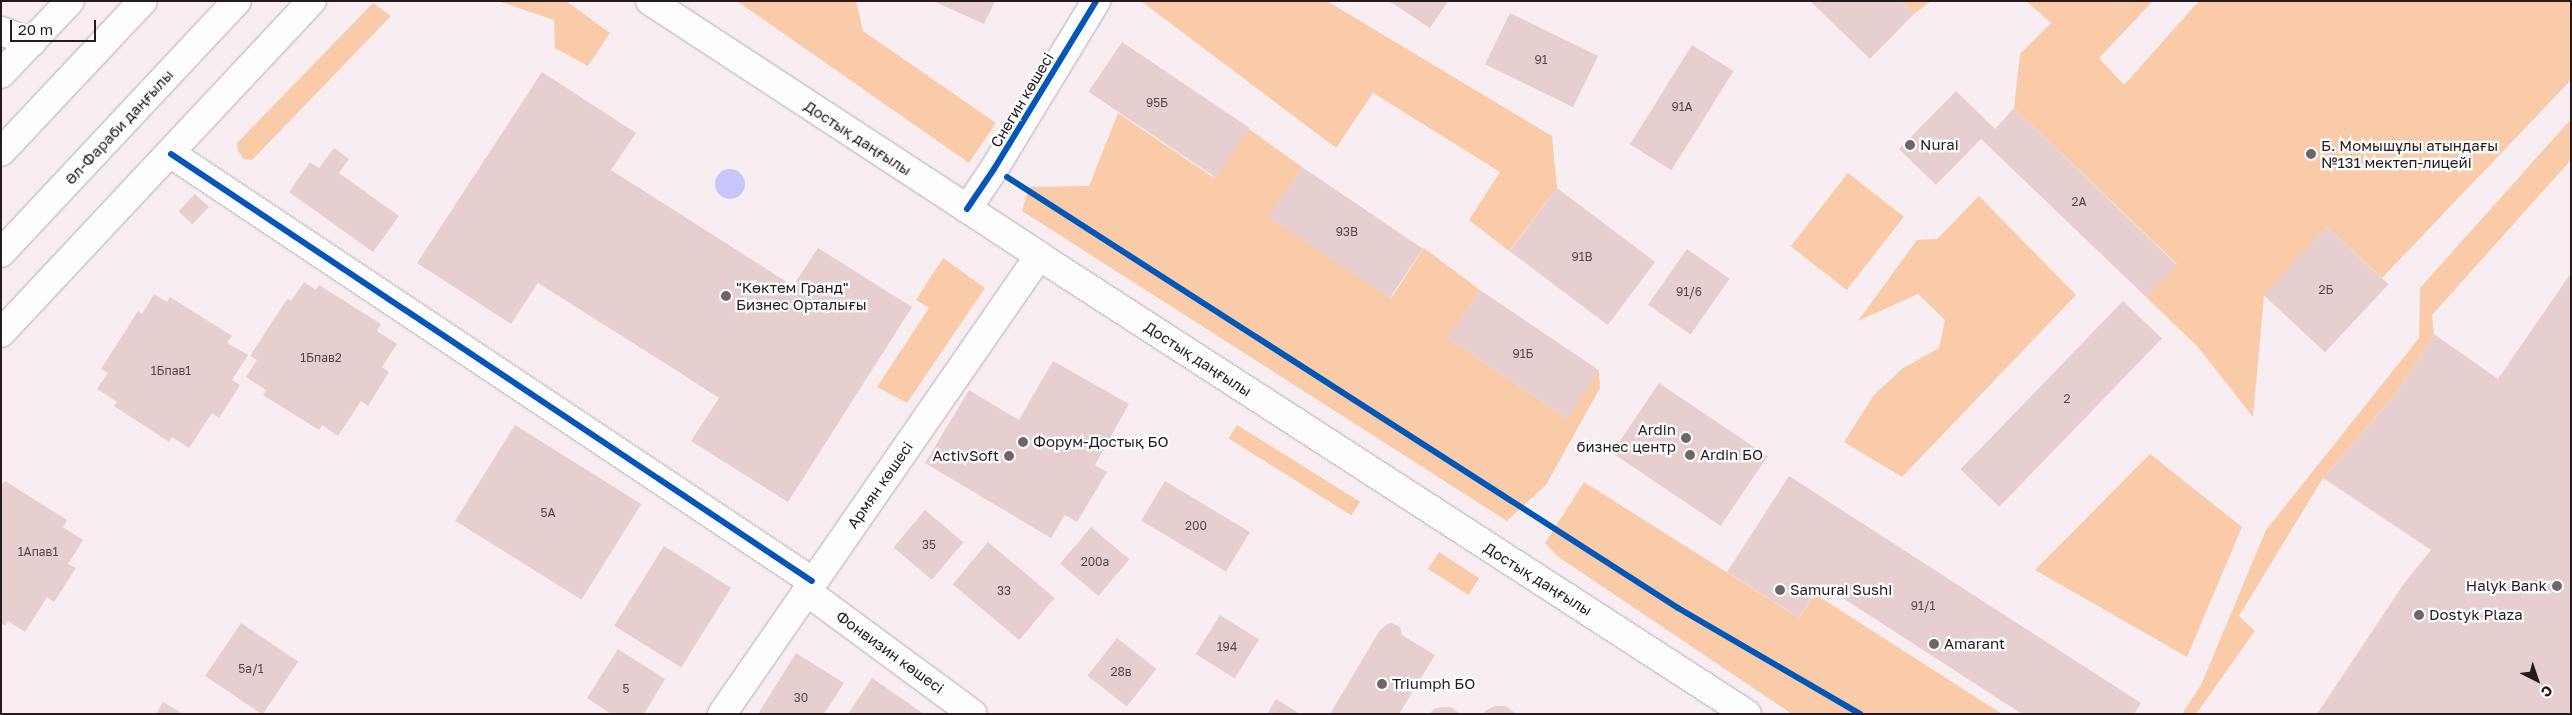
<!DOCTYPE html>
<meta charset="utf-8">
<style>
body{margin:0}
#map{position:relative;width:2572px;height:715px;overflow:hidden;background:#f8eef2;font-family:"Golos Text",sans-serif}
div>[style]{position:absolute}
.green>*{inset:0;background:#facba9;transform-origin:0 0}
.water>*{inset:0;background:#c6c7fa}
.round{border-radius:50%}
.building>*{inset:0;background:#e8cfcf;transform-origin:0 0}
.roads{filter:drop-shadow(0 0 1px #b5abaf) drop-shadow(0 0 1px #b5abaf)}
.minor>*{height:28px;margin:-14px;padding:0 14px;transform-origin:14px;border-radius:14px;background:#fefcfd}
.secondary>*{height:28px;margin:-14px;padding:0 14px;transform-origin:14px;border-radius:14px;background:#fefcfd}
.primary>*{height:28px;margin:-14px;padding:0 14px;transform-origin:14px;border-radius:14px;background:#fefcfd}
.cycleway>*{height:6px;margin:-3px;padding:0 3px;transform-origin:3px;border-radius:3px;background:#0057b8}
.dots>*{width:14px;height:14px;translate:-50% -50%;box-sizing:border-box;border:2px solid #fff;border-radius:50%}
span{translate:-50% -50%;white-space:nowrap;text-align:center;line-height:1.15;-webkit-text-stroke:4.5px #fff;paint-order:stroke}
.number-label{font-size:12px;color:#56474b}
.number-label span{-webkit-text-stroke-width:0}
.street-label{font-size:15px;color:#261a1f}
.poi-label{font-size:15px;color:#261a1f}
.left{translate:0 -50%;text-align:left}
.right{translate:-100% -50%;text-align:right}
.frame{position:absolute;inset:0;border:2px solid #261a1f;pointer-events:none}
.north{position:absolute;left:2512px;top:655px;width:50px;height:50px;-webkit-text-stroke:4px #fff;paint-order:stroke;rotate:139deg;font-size:14px;font-weight:700;line-height:20px;text-align:center;color:#261a1f}
.north::after{content:'';display:block;margin:auto;width:18px;height:22px;background:#261a1f;clip-path:polygon(50% 0,100% 100%,50% 72%,0 100%)}
.scale{position:absolute;left:10px;top:20px;width:86px;height:22px;box-sizing:border-box;border:2px solid #261a1f;border-top:0;padding-left:6px;font-size:15px;line-height:18px;white-space:nowrap;color:#261a1f;-webkit-text-stroke:4px #fff;paint-order:stroke}
</style>
<div id="map">
<div class="green">
<i style="clip-path:polygon(498px 1px,566px 1px,610px 33px,588px 66px,555px 48px,554px 20px)"></i>
<i style="clip-path:polygon(737px 1px,856px 1px,863px 31px,996px 123px,969px 163px)"></i>
<i style="clip-path:polygon(1141px 1px,1327px 1px,1552px 136px,1557px 188px,1509px 251px,1469px 220px,1500px 172px,1373px 93px,1336px 148px)"></i>
<i style="clip-path:polygon(1901px 1px,1931px 1px,1914px 14px)"></i>
<i style="clip-path:polygon(2026px 1px,2153px 1px,2099px 58px,2124px 85px,2199px 1px,2571px 1px,2571px 80px,2382px 278px,2327px 227px,2264px 296px,2253px 417px,2197px 346px,2146px 297px,2177px 264px,2014px 108px,2020px 54px,2051px 23px)"></i>
<i style="clip-path:polygon(373px 3px,391px 16px,252px 160px,244px 159px,238px 151px,237px 143px)"></i>
<i style="clip-path:polygon(1118px 113px,1214px 178px,1249px 129px,1302px 167px,1269px 217px,1392px 297px,1424px 248px,1480px 290px,1448px 338px,1566px 418px,1599px 371px,1600px 388px,1546px 485px,1507px 521px,1022px 211px,1029px 187px,1089px 186px)"></i>
<i style="clip-path:polygon(2571px 119px,2571px 160px,2432px 315px,2434px 334px,2397px 392px,2323px 478px,2239px 616px,2255px 631px,2196px 714px,2182px 714px,2201px 685px,2266px 530px,2419px 338px,2420px 288px)"></i>
<i style="left:1848px;top:173px;width:71px;height:93px;rotate:38deg"></i>
<i style="clip-path:polygon(1979px 196px,2076px 295px,1902px 477px,1844px 442px,1874px 395px,1903px 368px,1939px 348px,1945px 320px,1918px 294px,1858px 321px,1917px 240px,1937px 239px)"></i>
<i style="clip-path:polygon(943px 258px,985px 288px,907px 403px,877px 387px,929px 308px,916px 300px)"></i>
<i style="left:1237px;top:425px;width:145px;height:16px;rotate:32deg"></i>
<i style="clip-path:polygon(2150px 454px,2242px 527px,2187px 657px,2035px 570px)"></i>
<i style="clip-path:polygon(1584px 482px,1799px 618px,1815px 594px,2002px 714px,1792px 714px,1557px 556px,1545px 543px)"></i>
<i style="left:1439px;top:552px;width:48px;height:20px;rotate:33deg"></i>
</div>
<div class="water">
<i class="round" style="left:715px;top:169px;width:30px;height:30px"></i>
</div>
<div class="building">
<i style="clip-path:polygon(933px 1px,995px 1px,984px 24px)"></i>
<i style="clip-path:polygon(1389px 1px,1448px 1px,1430px 28px)"></i>
<i style="clip-path:polygon(1810px 1px,1901px 1px,1914px 14px,1870px 59px)"></i>
<i style="left:1510px;top:13px;width:98px;height:57px;rotate:26deg"></i>
<i style="left:1122px;top:42px;width:154px;height:60px;rotate:34deg"></i>
<i style="left:1692px;top:45px;width:49px;height:117px;rotate:32deg"></i>
<i style="clip-path:polygon(542px 72px,636px 133px,611px 170px,710px 233px,793px 286px,818px 248px,912px 307px,788px 502px,691px 441px,719px 398px,682px 374px,538px 283px,511px 324px,417px 263px)"></i>
<i style="clip-path:polygon(1956px 91px,1995px 129px,2014px 108px,2177px 265px,2146px 297px,1981px 139px,1936px 185px,1899px 149px)"></i>
<i style="clip-path:polygon(334px 148px,349px 159px,339px 173px,399px 216px,373px 252px,289px 192px,310px 162px,319px 168px)"></i>
<i style="left:1302px;top:167px;width:146px;height:60px;rotate:34deg"></i>
<i style="left:1557px;top:188px;width:123px;height:79px;rotate:37deg"></i>
<i style="left:195px;top:194px;width:19px;height:24px;rotate:43deg"></i>
<i style="left:2327px;top:227px;width:84px;height:93px;rotate:43deg"></i>
<i style="left:1687px;top:249px;width:52px;height:68px;rotate:35deg"></i>
<i style="clip-path:polygon(2571px 273px,2571px 714px,2317px 714px,2405px 582px,2431px 550px,2323px 478px,2397px 392px,2434px 334px,2498px 379px)"></i>
<i style="clip-path:polygon(304px 282px,316px 290px,319px 285px,381px 324px,377px 331px,397px 344px,382px 367px,389px 372px,368px 406px,361px 401px,338px 436px,322px 425px,319px 430px,263px 395px,266px 390px,246px 377px,257px 360px,250px 356px,287px 299px,291px 301px)"></i>
<i style="left:1480px;top:290px;width:144px;height:58px;rotate:34deg"></i>
<i style="clip-path:polygon(154px 294px,167px 302px,170px 297px,232px 336px,227px 343px,248px 355px,232px 380px,240px 385px,219px 418px,212px 413px,189px 448px,172px 437px,169px 442px,114px 406px,117px 402px,97px 389px,108px 373px,101px 369px,138px 311px,142px 314px)"></i>
<i style="left:2123px;top:301px;width:54px;height:234px;rotate:44deg"></i>
<i style="clip-path:polygon(1053px 361px,1129px 404px,1095px 465px,1107px 472px,1077px 522px,1065px 515px,1051px 538px,925px 463px,969px 390px,1019px 420px)"></i>
<i style="left:1659px;top:383px;width:131px;height:84px;rotate:34deg"></i>
<i style="left:515px;top:425px;width:149px;height:113px;rotate:32deg"></i>
<i style="clip-path:polygon(1789px 476px,2141px 703px,2134px 714px,2022px 714px,1821px 584px,1799px 618px,1727px 572px)"></i>
<i style="clip-path:polygon(5px 481px,67px 520px,63px 527px,83px 540px,68px 564px,76px 568px,54px 602px,47px 597px,25px 632px,8px 621px,5px 626px,1px 623px,1px 486px)"></i>
<i style="left:1165px;top:481px;width:99px;height:46px;rotate:31deg"></i>
<i style="left:925px;top:510px;width:50px;height:49px;rotate:40deg"></i>
<i style="left:1091px;top:527px;width:50px;height:48px;rotate:40deg"></i>
<i style="left:988px;top:542px;width:87px;height:55px;rotate:40deg"></i>
<i style="left:664px;top:546px;width:79px;height:94px;rotate:32deg"></i>
<i style="left:1220px;top:615px;width:46px;height:46px;rotate:32deg"></i>
<i style="left:241px;top:623px;width:69px;height:64px;rotate:34deg"></i>
<i style="clip-path:polygon(1392px 623px,1400px 627px,1402px 635px,1435px 655px,1399px 714px,1330px 714px,1380px 630px,1387px 624px)"></i>
<i style="left:1117px;top:638px;width:50px;height:48px;rotate:38deg"></i>
<i style="clip-path:polygon(618px 649px,665px 679px,644px 714px,611px 714px,587px 698px)"></i>
<i style="clip-path:polygon(796px 653px,844px 683px,824px 714px,758px 714px)"></i>
<i style="clip-path:polygon(872px 678px,924px 714px,848px 714px)"></i>
<i style="clip-path:polygon(1276px 699px,1300px 714px,1267px 714px)"></i>
<i style="clip-path:polygon(163px 702px,183px 714px,156px 714px)"></i>
<i style="clip-path:polygon(1495px 706px,1506px 706px,1516px 714px,1483px 714px,1486px 710px)"></i>
<i style="clip-path:polygon(1443px 707px,1451px 707px,1460px 714px,1429px 714px,1435px 708px)"></i>
</div>
<div class="roads">
<div class="minor">
<i style="left:1px;top:31px;width:33px;rotate:20deg"></i>
<i style="left:171px;top:154px;width:770px;rotate:33.67deg"></i>
<i style="left:967px;top:209px;width:48px;rotate:-56deg"></i>
<i style="left:994px;top:169px;width:197px;rotate:-58.7deg"></i>
<i style="left:806px;top:591px;width:207px;rotate:36.4deg"></i>
<i style="left:722px;top:714px;width:557px;rotate:-55.31deg"></i>
</div>
<div class="secondary">
<i style="left:650px;top:1px;width:465px;rotate:33.2deg"></i>
<i style="left:1039px;top:256px;width:843px;rotate:32.9deg"></i>
<i style="left:1px;top:74px;width:100px;rotate:-46.6deg"></i>
<i style="left:1px;top:333px;width:455px;rotate:-46.9deg"></i>
</div>
<div class="primary">
<i style="left:1px;top:152px;width:207px;rotate:-46.8deg"></i>
<i style="left:1px;top:253px;width:345px;rotate:-46.9deg"></i>
</div>
</div>
<div class="cycleway">
<i style="left:171px;top:154px;width:770px;rotate:33.67deg"></i>
<i style="left:1007px;top:177px;width:797px;rotate:32.71deg"></i>
<i style="left:1678px;top:608px;width:211px;rotate:30.2deg"></i>
<i style="left:967px;top:209px;width:48px;rotate:-56deg"></i>
<i style="left:994px;top:169px;width:197px;rotate:-58.7deg"></i>
</div>
<div class="dots">
<i style="left:1910px;top:145px;background:#706469"></i>
<i style="left:2311px;top:154px;background:#706469"></i>
<i style="left:726px;top:296px;background:#706469"></i>
<i style="left:1686px;top:438px;background:#706469"></i>
<i style="left:1023px;top:442px;background:#706469"></i>
<i style="left:1690px;top:455px;background:#706469"></i>
<i style="left:1009px;top:456px;background:#706469"></i>
<i style="left:2557px;top:586px;background:#706469"></i>
<i style="left:1780px;top:590px;background:#706469"></i>
<i style="left:2419px;top:615px;background:#706469"></i>
<i style="left:1934px;top:644px;background:#706469"></i>
<i style="left:1382px;top:684px;background:#706469"></i>
</div>
<div class="number-label">
<span style="left:1541px;top:60px">91</span>
<span style="left:1157px;top:103px">95Б</span>
<span style="left:1682px;top:107px">91А</span>
<span style="left:2079px;top:202px">2А</span>
<span style="left:1347px;top:232px">93В</span>
<span style="left:1582px;top:257px">91В</span>
<span style="left:2326px;top:290px">2Б</span>
<span style="left:1689px;top:292px">91/6</span>
<span style="left:1523px;top:354px">91Б</span>
<span style="left:321px;top:358px">1Бпав2</span>
<span style="left:171px;top:371px">1Бпав1</span>
<span style="left:2067px;top:399px">2</span>
<span style="left:548px;top:513px">5А</span>
<span style="left:1196px;top:526px">200</span>
<span style="left:929px;top:545px">35</span>
<span style="left:38px;top:552px">1Апав1</span>
<span style="left:1095px;top:562px">200а</span>
<span style="left:1004px;top:591px">33</span>
<span style="left:1923px;top:606px">91/1</span>
<span style="left:1227px;top:647px">194</span>
<span style="left:251px;top:669px">5а/1</span>
<span style="left:1121px;top:672px">28в</span>
<span style="left:626px;top:689px">5</span>
<span style="left:801px;top:698px">30</span>
</div>
<div class="street-label">
<span style="left:1022px;top:100px;rotate:-59deg">Снегин көшесі</span>
<span style="left:119px;top:127px;rotate:-47deg">Әл-Фараби даңғылы</span>
<span style="left:858px;top:138px;rotate:33deg">Достық даңғылы</span>
<span style="left:1198px;top:359px;rotate:33deg">Достық даңғылы</span>
<span style="left:880px;top:485px;rotate:-55deg">Армян көшесі</span>
<span style="left:1538px;top:579px;rotate:32deg">Достық даңғылы</span>
<span style="left:890px;top:652px;rotate:36deg">Фонвизин көшесі</span>
</div>
<div class="poi-label">
<span class="left" style="left:1920px;top:145px">Nurai</span>
<span class="left" style="left:2321px;top:154px">Б. Момышұлы атындағы<br>№131 мектеп-лицейі</span>
<span class="left" style="left:736px;top:296px">"Көктем Гранд"<br>Бизнес Орталығы</span>
<span class="right" style="left:1676px;top:438px">Ardin<br>бизнес центр</span>
<span class="left" style="left:1033px;top:442px">Форум-Достық БО</span>
<span class="left" style="left:1700px;top:455px">Ardin БО</span>
<span class="right" style="left:999px;top:456px">ActivSoft</span>
<span class="right" style="left:2547px;top:586px">Halyk Bank</span>
<span class="left" style="left:1790px;top:590px">Samurai Sushi</span>
<span class="left" style="left:2429px;top:615px">Dostyk Plaza</span>
<span class="left" style="left:1944px;top:644px">Amarant</span>
<span class="left" style="left:1392px;top:684px">Triumph БО</span>
</div>
<div class="frame"></div>
<div class="north">С</div>
<div class="scale">20 m</div>
</div>
